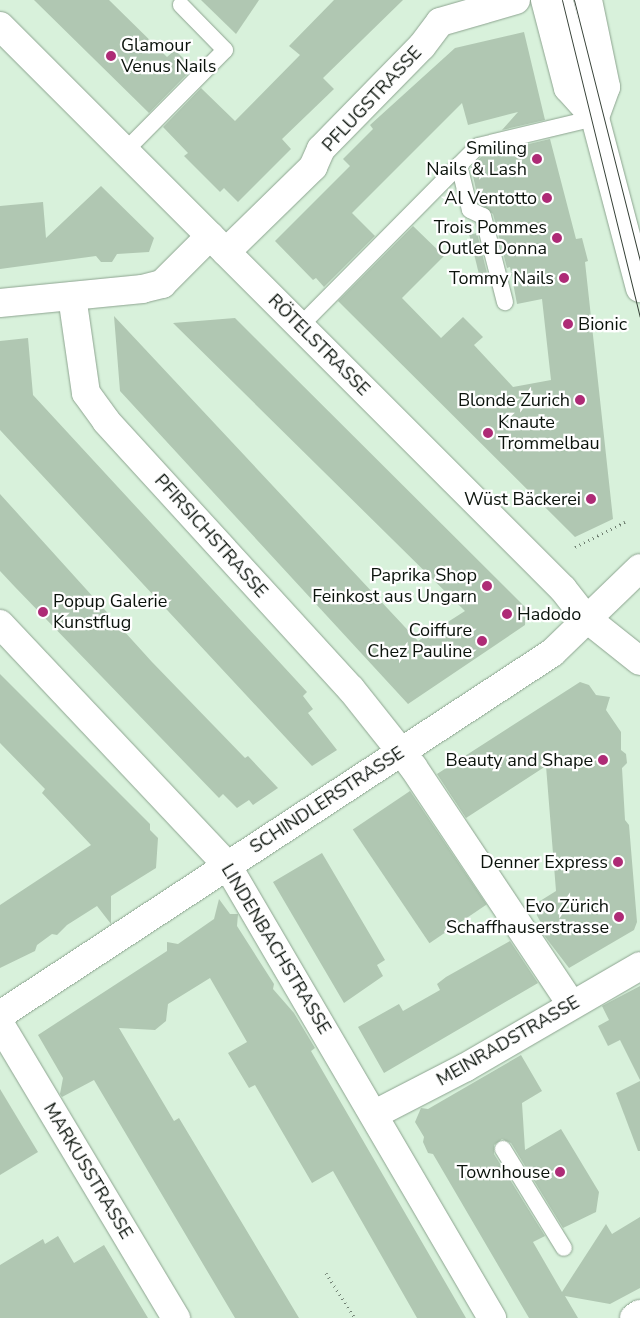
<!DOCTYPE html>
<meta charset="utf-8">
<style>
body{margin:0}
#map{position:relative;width:640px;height:1318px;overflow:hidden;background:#d8f1db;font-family:"Nunito Sans",sans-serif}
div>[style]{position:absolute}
.building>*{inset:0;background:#b0c7b2;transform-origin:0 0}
.path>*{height:3px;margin-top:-1.5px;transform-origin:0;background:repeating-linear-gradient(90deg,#718173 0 1px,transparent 0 5px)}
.roads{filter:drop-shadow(0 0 1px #8da490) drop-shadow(0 0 1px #8da490)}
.service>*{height:16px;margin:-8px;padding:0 8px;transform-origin:8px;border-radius:8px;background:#fff}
.minor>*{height:28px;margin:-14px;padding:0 14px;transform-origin:14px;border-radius:14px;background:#fff}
.tertiary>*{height:28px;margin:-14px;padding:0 14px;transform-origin:14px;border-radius:14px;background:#fff}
.tram>*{height:1px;margin:-0.5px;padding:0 0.5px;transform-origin:0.5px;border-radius:0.5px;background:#364137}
.dots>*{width:14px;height:14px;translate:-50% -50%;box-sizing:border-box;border:2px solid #fff;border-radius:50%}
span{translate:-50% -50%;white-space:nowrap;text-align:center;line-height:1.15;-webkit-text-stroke:4.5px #fff;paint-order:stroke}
.poi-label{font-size:18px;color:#0b130c}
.left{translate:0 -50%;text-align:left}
.right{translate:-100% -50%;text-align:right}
.street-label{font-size:18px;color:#0b130c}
</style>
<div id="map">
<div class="building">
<i style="clip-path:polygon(34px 0,109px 0,167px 57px,175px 50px,193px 68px,149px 113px)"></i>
<i style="clip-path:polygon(201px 0,259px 0,236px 34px)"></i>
<i style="clip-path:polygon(334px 0,403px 0,323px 78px,334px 89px,282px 139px,291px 149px,238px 202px,224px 188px,220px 192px,184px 156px,188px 153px,163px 127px,201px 88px,235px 121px,300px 55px,289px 46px)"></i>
<i style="clip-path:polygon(524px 32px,545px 120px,502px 130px,518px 112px,468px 125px,462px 103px,352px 213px,375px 236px,324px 287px,316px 278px,313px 280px,275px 241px,350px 166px,343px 159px,373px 129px,370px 125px,455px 48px)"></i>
<i style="clip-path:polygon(550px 139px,576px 239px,582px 238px,588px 261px,585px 262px,613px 519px,575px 537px,338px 301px,413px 226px,444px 256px,402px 298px,441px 338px,463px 317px,483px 337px,474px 345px,513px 387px,551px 380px,542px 299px,517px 304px,510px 267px,507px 268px,493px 214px,479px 203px,471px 167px,483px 155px)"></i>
<i style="clip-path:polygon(101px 186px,154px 238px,149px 252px,117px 254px,112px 262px,101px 262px,96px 256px,0 269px,0 206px,43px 202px,46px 238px)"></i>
<i style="left:477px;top:233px;width:41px;height:8px;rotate:76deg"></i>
<i style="clip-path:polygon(114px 316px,418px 641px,465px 611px,173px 323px,235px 318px,526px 608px,525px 625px,408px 704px,120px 391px)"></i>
<i style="clip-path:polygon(28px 338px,33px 395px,307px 692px,303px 696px,313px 709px,308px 713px,337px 750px,312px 766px,0 430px,0 341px)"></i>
<i style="clip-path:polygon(0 494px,152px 662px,245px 758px,248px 756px,278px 788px,253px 805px,249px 800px,237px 808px,223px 794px,219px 798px,15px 587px,0 571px)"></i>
<i style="clip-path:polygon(0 674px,150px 824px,150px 830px,158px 838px,156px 868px,111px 896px,111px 924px,97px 906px,67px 925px,57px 935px,52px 934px,37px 945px,35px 951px,0 968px,0 905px,91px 845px,42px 793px,45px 789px,0 743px)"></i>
<i style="clip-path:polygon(580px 682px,589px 685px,596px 695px,610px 697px,606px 710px,621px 732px,621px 750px,626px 754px,627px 763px,622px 768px,625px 820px,629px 825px,637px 922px,634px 930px,569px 968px,537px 926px,541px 923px,532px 906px,556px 891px,546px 766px,466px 818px,437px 774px)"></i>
<i style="left:410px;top:791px;width:137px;height:69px;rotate:56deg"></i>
<i style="clip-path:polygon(322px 853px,385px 960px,377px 965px,383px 976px,344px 1003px,273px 882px)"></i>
<i style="clip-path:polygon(219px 899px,230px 914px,238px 914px,237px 926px,274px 984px,273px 989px,294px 1013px,315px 1048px,311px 1051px,466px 1318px,417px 1318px,333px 1171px,312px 1183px,255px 1085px,249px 1088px,228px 1053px,247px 1042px,210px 978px,168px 1004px,166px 1021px,155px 1030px,119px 1028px,174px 1121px,179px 1118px,299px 1318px,235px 1318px,94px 1080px,62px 1097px,60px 1094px,63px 1078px,38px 1035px,167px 951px,167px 942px,178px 944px,214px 919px)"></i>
<i style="clip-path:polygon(510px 941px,538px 983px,384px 1073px,358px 1027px,399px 1004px,403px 1011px,440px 990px,437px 984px,446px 977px)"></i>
<i style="clip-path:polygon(640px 986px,640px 1080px,620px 1040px,608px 1046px,598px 1026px,609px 1020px,602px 1006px)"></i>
<i style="clip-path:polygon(521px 1055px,542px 1091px,522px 1103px,525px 1150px,561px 1129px,599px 1192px,596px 1212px,563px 1228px,511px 1143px,502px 1139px,494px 1145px,494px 1154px,545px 1236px,533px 1242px,562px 1292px,606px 1224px,612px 1234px,640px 1217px,640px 1288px,610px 1304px,565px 1296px,578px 1318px,529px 1318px,433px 1154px,428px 1153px,423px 1142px,424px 1137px,415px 1122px,421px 1108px,428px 1109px)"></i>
<i style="clip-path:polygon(640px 1081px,640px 1151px,638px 1151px,616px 1093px)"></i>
<i style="clip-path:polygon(0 1089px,38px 1152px,0 1175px)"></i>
<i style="clip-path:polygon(58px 1236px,74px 1263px,104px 1245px,148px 1318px,0 1318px,0 1265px,43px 1239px,45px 1244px)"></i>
</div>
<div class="path">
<i style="left:575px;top:547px;width:56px;rotate:-26.6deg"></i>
<i style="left:326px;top:1273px;width:54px;rotate:57.2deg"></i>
</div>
<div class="roads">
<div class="service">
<i style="left:125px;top:151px;width:142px;rotate:-45.3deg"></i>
<i style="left:225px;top:50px;width:63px;rotate:-134.4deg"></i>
<i style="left:459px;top:165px;width:46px;rotate:76.3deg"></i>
<i style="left:470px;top:210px;width:14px;rotate:25deg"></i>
<i style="left:483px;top:216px;width:89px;rotate:75.7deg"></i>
<i style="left:300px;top:326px;width:253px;rotate:-45.3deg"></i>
<i style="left:478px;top:146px;width:120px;rotate:-13.5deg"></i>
<i style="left:595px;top:118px;width:122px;rotate:-104.3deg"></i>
<i style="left:503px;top:1149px;width:116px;rotate:58.4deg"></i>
</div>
<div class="minor">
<i style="left:0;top:26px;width:796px;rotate:45deg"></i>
<i style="left:563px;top:589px;width:37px;rotate:52deg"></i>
<i style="left:586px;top:618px;width:69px;rotate:38.5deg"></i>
<i style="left:226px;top:252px;width:122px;rotate:-44.3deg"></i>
<i style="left:313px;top:167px;width:20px;rotate:-66deg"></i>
<i style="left:321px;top:149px;width:144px;rotate:-45.6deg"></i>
<i style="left:422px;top:46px;width:30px;rotate:-53deg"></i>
<i style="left:440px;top:22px;width:79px;rotate:-16.1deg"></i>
<i style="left:72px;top:296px;width:98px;rotate:81.8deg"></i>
<i style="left:86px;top:393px;width:34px;rotate:54deg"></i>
<i style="left:106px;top:421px;width:363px;rotate:47.6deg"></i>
<i style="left:351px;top:689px;width:100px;rotate:51.5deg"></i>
<i style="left:413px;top:767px;width:285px;rotate:56.3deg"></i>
<i style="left:0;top:303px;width:143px;rotate:-5.6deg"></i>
<i style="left:142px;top:289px;width:21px;rotate:-14deg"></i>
<i style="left:162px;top:284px;width:68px;rotate:-45deg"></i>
<i style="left:0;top:624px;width:331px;rotate:46.7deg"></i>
<i style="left:227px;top:865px;width:525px;rotate:59.67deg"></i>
<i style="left:0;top:1015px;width:660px;rotate:-33.26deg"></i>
<i style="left:552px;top:653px;width:122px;rotate:-44deg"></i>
<i style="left:0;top:1024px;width:343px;rotate:59.1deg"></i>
<i style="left:375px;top:1114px;width:102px;rotate:-27.3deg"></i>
<i style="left:466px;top:1067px;width:201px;rotate:-30.1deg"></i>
<i style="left:634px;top:1318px;width:7px;rotate:-34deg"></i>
</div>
<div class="tertiary">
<i style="left:545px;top:0;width:91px;rotate:75.4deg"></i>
<i style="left:568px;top:88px;width:40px;rotate:48deg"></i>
<i style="left:595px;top:118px;width:176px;rotate:75.2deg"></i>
<i style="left:588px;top:0;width:89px;rotate:78.3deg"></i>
<i style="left:606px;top:87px;width:33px;rotate:110deg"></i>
</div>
</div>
<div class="tram">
<i style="left:562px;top:0;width:326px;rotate:76.2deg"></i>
<i style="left:574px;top:0;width:269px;rotate:75.8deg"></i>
</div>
<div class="dots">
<i style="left:111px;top:56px;background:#ae2b76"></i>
<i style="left:537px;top:159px;background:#ae2b76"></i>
<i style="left:547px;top:198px;background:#ae2b76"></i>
<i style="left:557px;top:238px;background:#ae2b76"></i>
<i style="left:564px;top:278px;background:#ae2b76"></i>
<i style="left:568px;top:324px;background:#ae2b76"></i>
<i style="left:580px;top:400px;background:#ae2b76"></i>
<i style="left:488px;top:433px;background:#ae2b76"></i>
<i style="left:591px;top:499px;background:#ae2b76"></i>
<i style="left:487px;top:586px;background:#ae2b76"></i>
<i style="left:43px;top:612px;background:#ae2b76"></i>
<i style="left:507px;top:614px;background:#ae2b76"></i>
<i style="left:482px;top:641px;background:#ae2b76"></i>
<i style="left:603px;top:760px;background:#ae2b76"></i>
<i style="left:618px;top:862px;background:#ae2b76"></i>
<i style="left:619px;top:917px;background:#ae2b76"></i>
<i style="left:560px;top:1172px;background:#ae2b76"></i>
</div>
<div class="poi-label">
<span class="left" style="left:121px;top:56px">Glamour<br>Venus Nails</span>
<span class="right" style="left:527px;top:159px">Smiling<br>Nails &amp; Lash</span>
<span class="right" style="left:537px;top:198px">Al Ventotto</span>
<span class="right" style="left:547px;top:238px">Trois Pommes<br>Outlet Donna</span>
<span class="right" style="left:554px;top:278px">Tommy Nails</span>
<span class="left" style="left:578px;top:324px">Bionic</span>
<span class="right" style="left:570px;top:400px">Blonde Zurich</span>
<span class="left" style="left:498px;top:433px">Knaute<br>Trommelbau</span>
<span class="right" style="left:581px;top:499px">Wüst Bäckerei</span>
<span class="right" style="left:477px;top:586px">Paprika Shop<br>Feinkost aus Ungarn</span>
<span class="left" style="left:53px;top:612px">Popup Galerie<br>Kunstflug</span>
<span class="left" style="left:517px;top:614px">Hadodo</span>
<span class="right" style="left:472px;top:641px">Coiffure<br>Chez Pauline</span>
<span class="right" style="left:593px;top:760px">Beauty and Shape</span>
<span class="right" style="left:608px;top:862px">Denner Express</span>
<span class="right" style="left:609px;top:917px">Evo Zürich<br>Schaffhauserstrasse</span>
<span class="right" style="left:550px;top:1172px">Townhouse</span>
</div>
<div class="street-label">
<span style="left:372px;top:99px;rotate:-47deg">PFLUGSTRASSE</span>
<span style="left:319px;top:345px;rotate:45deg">RÖTELSTRASSE</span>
<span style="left:211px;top:536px;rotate:48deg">PFIRSICHSTRASSE</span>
<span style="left:327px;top:800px;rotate:-33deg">SCHINDLERSTRASSE</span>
<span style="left:276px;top:949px;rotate:59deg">LINDENBACHSTRASSE</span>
<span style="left:508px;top:1041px;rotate:-30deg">MEINRADSTRASSE</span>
<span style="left:88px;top:1171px;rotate:59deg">MARKUSSTRASSE</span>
</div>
</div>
